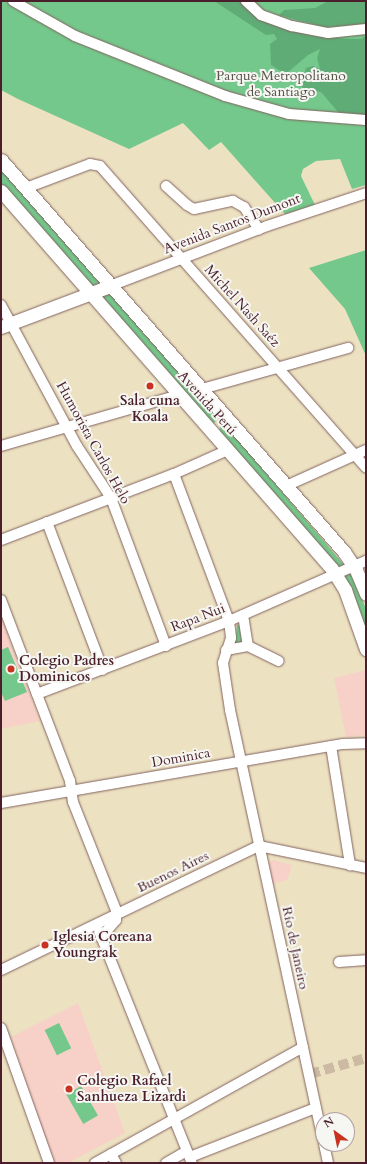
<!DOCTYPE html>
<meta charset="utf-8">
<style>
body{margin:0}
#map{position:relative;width:367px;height:1164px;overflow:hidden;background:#ece1c1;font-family:Cardo,serif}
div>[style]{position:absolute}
.built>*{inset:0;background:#f7d1c7}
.green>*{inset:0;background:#74c88b;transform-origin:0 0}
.forest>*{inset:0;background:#5fac77}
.minor-tunnel>*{height:10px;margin-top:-5px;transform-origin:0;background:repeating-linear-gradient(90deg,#ccbaa3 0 10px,transparent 0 15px)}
.roads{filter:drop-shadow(0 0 1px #836360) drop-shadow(0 0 1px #836360)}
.minor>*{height:10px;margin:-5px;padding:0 5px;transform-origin:5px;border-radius:5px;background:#fff}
.major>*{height:13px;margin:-6.5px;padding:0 6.5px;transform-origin:6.5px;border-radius:6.5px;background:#fff}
.dots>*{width:11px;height:11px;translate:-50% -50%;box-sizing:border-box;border:2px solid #f6f6f2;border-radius:50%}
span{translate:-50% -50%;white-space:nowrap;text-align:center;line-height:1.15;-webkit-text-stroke:4px #f6f6f2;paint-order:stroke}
.park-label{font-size:14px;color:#575248}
.street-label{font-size:14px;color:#4a1f2b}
.poi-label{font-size:14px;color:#4a1f2b;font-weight:700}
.left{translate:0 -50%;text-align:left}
.frame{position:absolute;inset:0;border:2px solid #4a1f2b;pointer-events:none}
.north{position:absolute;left:315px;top:1112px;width:40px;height:40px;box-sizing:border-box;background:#f6f6f2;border:1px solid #b1a0a2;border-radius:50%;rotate:327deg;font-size:11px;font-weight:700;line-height:16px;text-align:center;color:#4a1f2b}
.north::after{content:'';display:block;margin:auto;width:14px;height:18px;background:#c8321e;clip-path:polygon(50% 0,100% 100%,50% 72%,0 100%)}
</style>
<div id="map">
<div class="built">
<i style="clip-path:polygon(1px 617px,40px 721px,1px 729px)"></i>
<i style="clip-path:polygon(366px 670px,366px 735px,346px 737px,334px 678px)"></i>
<i style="clip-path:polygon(273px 860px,292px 865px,287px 880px,273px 884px,269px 863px)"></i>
<i style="clip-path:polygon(78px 1003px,125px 1133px,68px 1163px,53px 1163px,11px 1037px)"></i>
</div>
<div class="green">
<i style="clip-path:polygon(1px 1px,366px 1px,366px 185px,352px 189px,340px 159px,316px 161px,303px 169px,301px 176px,315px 205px,285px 214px,221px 142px,209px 150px,183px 123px,129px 149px,18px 99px,1px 90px)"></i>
<i style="left:1px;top:167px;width:157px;height:18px;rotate:49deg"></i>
<i style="clip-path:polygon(366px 250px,366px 356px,345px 309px,309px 268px)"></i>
<i style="clip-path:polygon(110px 293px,216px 414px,217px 420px,213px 424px,98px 297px)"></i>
<i style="clip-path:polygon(223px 422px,344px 565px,334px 569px,219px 430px)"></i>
<i style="clip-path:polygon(351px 571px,366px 609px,366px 643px,339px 575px)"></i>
<i style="clip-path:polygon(241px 624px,247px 642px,235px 646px,237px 625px)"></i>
<i style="clip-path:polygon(8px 647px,27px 692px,5px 701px,1px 692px,1px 650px)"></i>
<i style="left:59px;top:1023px;width:28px;height:16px;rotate:64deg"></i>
<i style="left:81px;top:1086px;width:34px;height:17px;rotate:60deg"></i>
</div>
<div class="forest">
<i style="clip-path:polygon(214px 1px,241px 1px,261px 20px,312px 36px,350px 39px,361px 39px,366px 36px,366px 115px,338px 112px,322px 93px,318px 91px,314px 96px,308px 95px,301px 86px,306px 68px,313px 66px,320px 69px,317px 58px,320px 49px,308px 55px,287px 73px,279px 70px,271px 65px,270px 44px,277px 39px,274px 34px,266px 35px)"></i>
<i style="clip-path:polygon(328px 1px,366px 1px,366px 24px,325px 27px,279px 15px,284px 10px,315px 8px)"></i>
</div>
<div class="minor-tunnel">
<i style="left:310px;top:1074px;width:58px;rotate:-15.9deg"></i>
</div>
<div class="roads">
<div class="minor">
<i style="left:13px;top:1px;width:71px;rotate:29.4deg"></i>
<i style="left:75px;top:36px;width:162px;rotate:21.8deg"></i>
<i style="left:225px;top:96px;width:66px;rotate:15.7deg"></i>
<i style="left:289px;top:114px;width:77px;rotate:4.5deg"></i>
<i style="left:246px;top:1px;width:21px;rotate:43deg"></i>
<i style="left:261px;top:15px;width:33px;rotate:20deg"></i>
<i style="left:292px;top:26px;width:37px;rotate:11deg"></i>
<i style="left:328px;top:33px;width:38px;rotate:-6deg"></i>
<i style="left:166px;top:186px;width:28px;rotate:42deg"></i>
<i style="left:187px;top:205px;width:8px;rotate:30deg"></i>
<i style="left:194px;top:209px;width:40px;rotate:-12deg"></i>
<i style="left:233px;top:201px;width:13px;rotate:29deg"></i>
<i style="left:244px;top:207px;width:27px;rotate:56deg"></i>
<i style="left:26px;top:188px;width:68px;rotate:-20.6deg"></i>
<i style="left:90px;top:164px;width:10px;rotate:11deg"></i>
<i style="left:100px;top:166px;width:402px;rotate:48.6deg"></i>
<i style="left:110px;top:286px;width:168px;rotate:-20.9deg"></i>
<i style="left:267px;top:226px;width:104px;rotate:-18.4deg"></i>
<i style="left:1px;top:305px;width:160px;rotate:61.7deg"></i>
<i style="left:77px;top:446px;width:62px;rotate:56.8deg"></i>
<i style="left:111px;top:498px;width:158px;rotate:69.6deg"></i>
<i style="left:202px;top:389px;width:152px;rotate:-15.7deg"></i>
<i style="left:1px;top:446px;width:185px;rotate:-16deg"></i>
<i style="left:174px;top:474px;width:157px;rotate:69.5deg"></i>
<i style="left:229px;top:621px;width:17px;rotate:83deg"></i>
<i style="left:231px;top:638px;width:26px;rotate:108deg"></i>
<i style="left:223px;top:663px;width:48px;rotate:81.5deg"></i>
<i style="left:230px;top:710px;width:439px;rotate:77.8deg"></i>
<i style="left:286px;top:486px;width:88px;rotate:-24.2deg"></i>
<i style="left:47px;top:522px;width:158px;rotate:69.3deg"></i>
<i style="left:1px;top:540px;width:185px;rotate:-20.9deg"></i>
<i style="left:174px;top:474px;width:59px;rotate:-24deg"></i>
<i style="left:1px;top:600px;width:194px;rotate:69.1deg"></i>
<i style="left:70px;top:781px;width:21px;rotate:82deg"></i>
<i style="left:73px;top:802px;width:116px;rotate:68.3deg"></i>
<i style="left:116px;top:910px;width:10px;rotate:90deg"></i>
<i style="left:116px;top:920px;width:23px;rotate:131deg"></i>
<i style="left:243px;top:615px;width:31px;rotate:81deg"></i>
<i style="left:248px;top:646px;width:34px;rotate:26deg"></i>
<i style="left:226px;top:650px;width:22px;rotate:-10deg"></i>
<i style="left:37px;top:694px;width:205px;rotate:-20.8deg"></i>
<i style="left:229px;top:621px;width:150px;rotate:-23.7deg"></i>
<i style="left:331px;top:746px;width:121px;rotate:80.9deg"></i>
<i style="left:1px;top:803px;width:347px;rotate:-9.8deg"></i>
<i style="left:343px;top:744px;width:23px;rotate:-2deg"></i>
<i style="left:99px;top:931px;width:250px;rotate:68.2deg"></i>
<i style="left:339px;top:962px;width:27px;rotate:-4deg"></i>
<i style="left:1px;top:970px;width:286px;rotate:-25.7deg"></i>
<i style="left:259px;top:846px;width:109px;rotate:11.6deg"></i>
<i style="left:1px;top:1028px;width:143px;rotate:70.4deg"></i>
<i style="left:324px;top:1144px;width:19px;rotate:78deg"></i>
<i style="left:111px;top:1154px;width:10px;rotate:61deg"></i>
<i style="left:190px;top:1157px;width:135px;rotate:-21.3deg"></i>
<i style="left:95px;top:1163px;width:238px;rotate:-29.1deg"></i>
<i style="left:166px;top:1163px;width:24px;rotate:-30deg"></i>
</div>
<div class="major">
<i style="left:1px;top:160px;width:521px;rotate:48.81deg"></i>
<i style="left:344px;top:552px;width:22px;rotate:56deg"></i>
<i style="left:356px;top:570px;width:26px;rotate:67deg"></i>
<i style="left:1px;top:191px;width:502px;rotate:48.79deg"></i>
<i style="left:332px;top:569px;width:25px;rotate:58deg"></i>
<i style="left:345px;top:590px;width:63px;rotate:70.4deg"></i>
<i style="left:1px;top:327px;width:116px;rotate:-20.6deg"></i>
</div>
</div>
<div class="dots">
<i style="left:150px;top:386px;background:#c8321e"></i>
<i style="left:11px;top:669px;background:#c8321e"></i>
<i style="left:45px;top:945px;background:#c8321e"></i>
<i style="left:69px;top:1089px;background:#c8321e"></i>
</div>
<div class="park-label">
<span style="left:281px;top:84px">Parque Metropolitano<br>de Santiago</span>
</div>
<div class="street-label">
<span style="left:232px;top:224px;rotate:-21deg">Avenida Santos Dumont</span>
<span style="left:242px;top:306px;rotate:48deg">Michel Nash Saéz</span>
<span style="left:207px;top:403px;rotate:48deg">Avenida Perú</span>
<span style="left:93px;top:443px;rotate:61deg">Humorista Carlos Helo</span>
<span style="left:198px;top:618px;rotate:-21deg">Rapa Nui</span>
<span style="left:181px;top:758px;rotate:-10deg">Dominica</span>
<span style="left:173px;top:872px;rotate:-26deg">Buenos Aires</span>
<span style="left:295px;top:948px;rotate:78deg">Río de Janeiro</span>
</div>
<div class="poi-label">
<span style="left:150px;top:409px">Sala cuna<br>Koala</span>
<span class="left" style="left:19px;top:669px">Colegio Padres<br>Dominicos</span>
<span class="left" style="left:53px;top:945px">Iglesia Coreana<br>Youngrak</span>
<span class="left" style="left:77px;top:1089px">Colegio Rafael<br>Sanhueza Lizardi</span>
</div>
<div class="frame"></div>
<div class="north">N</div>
</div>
